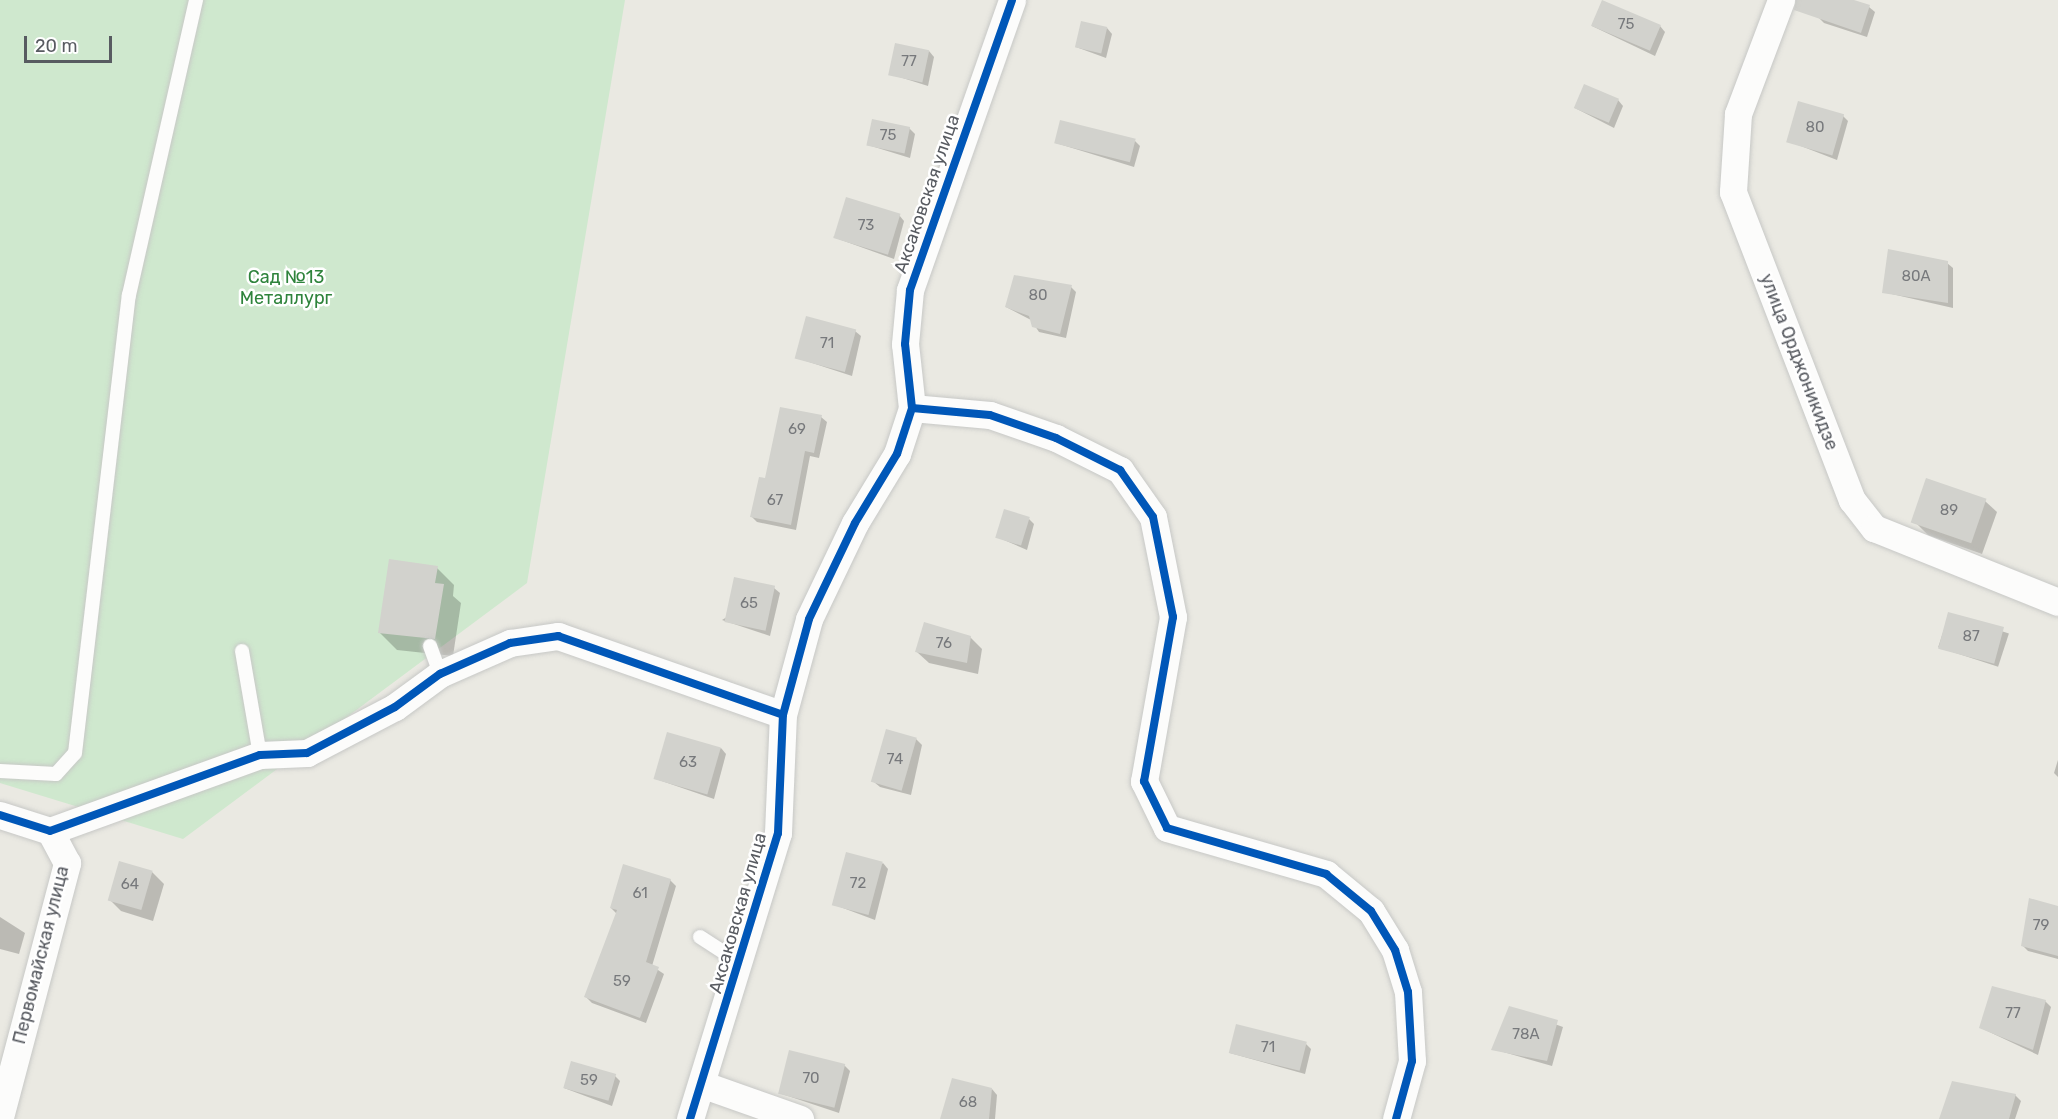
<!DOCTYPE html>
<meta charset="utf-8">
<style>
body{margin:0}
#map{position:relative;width:2058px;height:1119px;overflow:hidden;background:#eae9e2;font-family:Rubik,sans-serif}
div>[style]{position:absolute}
.green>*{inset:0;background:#cfe8ce}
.shadow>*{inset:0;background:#0003;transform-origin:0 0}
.building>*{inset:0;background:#d2d2cd;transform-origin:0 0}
.roads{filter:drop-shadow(0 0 2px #c7c8c6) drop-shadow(0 0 2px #c7c8c6)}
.lane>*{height:14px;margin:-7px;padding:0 7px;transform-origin:7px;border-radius:7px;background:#fcfcfb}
.street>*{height:27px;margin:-13.5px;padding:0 13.5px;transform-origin:13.5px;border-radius:13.5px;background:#fcfcfb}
.cycleway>*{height:8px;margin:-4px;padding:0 4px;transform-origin:4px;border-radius:4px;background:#0057b8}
span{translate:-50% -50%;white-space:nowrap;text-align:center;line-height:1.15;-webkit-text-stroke:5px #fff;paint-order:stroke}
.number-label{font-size:15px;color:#77797c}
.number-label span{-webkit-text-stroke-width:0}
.street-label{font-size:18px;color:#585b61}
.park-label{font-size:18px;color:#2e833b}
.scale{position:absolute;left:24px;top:36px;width:88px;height:27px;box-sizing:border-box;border:3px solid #585b61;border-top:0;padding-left:8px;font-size:18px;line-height:21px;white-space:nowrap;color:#585b61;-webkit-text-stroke:4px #fff;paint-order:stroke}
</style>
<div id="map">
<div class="green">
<i style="clip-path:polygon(0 0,625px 0,527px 583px,183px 839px,0 783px)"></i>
</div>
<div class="shadow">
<i style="clip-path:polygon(1824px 0,1869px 7px,1875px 12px,1867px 37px,1824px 23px,1818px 17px)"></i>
<i style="clip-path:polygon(1592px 26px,1660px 26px,1665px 32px,1655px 56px)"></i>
<i style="clip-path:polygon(1107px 28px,1112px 34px,1106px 58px,1076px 47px)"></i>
<i style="clip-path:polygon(929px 51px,934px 57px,928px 86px,890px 74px)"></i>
<i style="clip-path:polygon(1618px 100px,1623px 106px,1614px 128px,1575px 108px)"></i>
<i style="clip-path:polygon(1843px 116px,1848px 121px,1837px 160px,1788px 141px)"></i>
<i style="clip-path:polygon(909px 128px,915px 134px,910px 158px,868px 145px)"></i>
<i style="clip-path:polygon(1135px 141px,1140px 146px,1134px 167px,1056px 143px)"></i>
<i style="clip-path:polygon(899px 215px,904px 221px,894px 259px,833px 237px)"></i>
<i style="clip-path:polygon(1947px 263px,1953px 268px,1953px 308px,1883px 292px)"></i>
<i style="clip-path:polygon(1071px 287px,1076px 292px,1066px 338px,1039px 332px,1031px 320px,1006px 307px)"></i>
<i style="clip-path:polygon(855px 331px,861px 336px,852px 376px,800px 359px)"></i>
<i style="clip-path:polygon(821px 417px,827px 422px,819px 458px,810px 456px,796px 530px,757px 522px,752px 517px,767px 480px)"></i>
<i style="clip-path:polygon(1985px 501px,1997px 512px,1982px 554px,1928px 535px,1916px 523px)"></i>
<i style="clip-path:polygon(1029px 519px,1034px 524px,1027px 550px,997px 537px)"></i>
<i style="clip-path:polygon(437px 568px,454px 585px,453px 596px,461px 603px,453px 656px,397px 650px,379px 632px)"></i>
<i style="clip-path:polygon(774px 588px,780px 593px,770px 636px,722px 620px)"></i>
<i style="left:1949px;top:614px;width:63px;height:35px;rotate:18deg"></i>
<i style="clip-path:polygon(970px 637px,982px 649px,978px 674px,929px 663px,917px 652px)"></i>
<i style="clip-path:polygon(916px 739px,922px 745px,911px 795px,880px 787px,874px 782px)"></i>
<i style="clip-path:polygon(721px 748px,726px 754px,714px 799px,656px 779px)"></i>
<i style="clip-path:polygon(2058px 760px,2058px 777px,2054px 773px)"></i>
<i style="clip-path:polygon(883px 863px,888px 869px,875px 920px,835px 905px)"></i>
<i style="clip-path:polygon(152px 872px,164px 884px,153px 921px,121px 911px,109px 899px)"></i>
<i style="clip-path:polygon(670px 880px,676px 886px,652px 966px,664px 974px,646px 1023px,592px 1003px,586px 997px,617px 914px,611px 908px)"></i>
<i style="clip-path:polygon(2058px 907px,2058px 959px,2028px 951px,2022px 945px)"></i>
<i style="clip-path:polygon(0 917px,25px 933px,19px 954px,0 949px)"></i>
<i style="clip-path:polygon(2045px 1001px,2051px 1007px,2038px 1055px,1981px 1028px)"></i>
<i style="clip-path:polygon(1510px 1008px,1563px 1027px,1552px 1066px,1493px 1049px)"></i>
<i style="clip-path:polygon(1306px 1044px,1311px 1049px,1305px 1074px,1230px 1053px)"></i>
<i style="clip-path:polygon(844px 1065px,850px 1071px,839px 1113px,779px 1093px)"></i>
<i style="clip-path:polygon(615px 1076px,620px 1081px,612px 1106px,564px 1088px)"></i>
<i style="clip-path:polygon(992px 1089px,997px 1095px,995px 1119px,942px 1119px)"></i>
<i style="clip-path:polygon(2015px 1095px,2021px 1101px,2015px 1119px,1941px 1119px)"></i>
</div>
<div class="building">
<i style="left:1602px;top:0;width:64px;height:28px;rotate:23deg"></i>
<i style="clip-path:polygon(1796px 0,1854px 0,1870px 5px,1861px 33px,1794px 10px)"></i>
<i style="left:1081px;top:21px;width:27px;height:27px;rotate:13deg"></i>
<i style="left:895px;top:43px;width:35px;height:33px;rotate:12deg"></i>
<i style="left:1584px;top:84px;width:38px;height:26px;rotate:23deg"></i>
<i style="left:1798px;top:101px;width:48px;height:43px;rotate:16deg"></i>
<i style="left:872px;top:119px;width:39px;height:27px;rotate:12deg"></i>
<i style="left:1060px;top:120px;width:78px;height:24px;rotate:14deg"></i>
<i style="left:846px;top:197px;width:57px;height:43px;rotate:17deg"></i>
<i style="clip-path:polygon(1888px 249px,1948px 261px,1948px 303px,1882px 293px)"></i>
<i style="clip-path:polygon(1014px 275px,1072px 285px,1060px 334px,1032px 327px,1029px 316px,1005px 307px)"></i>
<i style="left:806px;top:316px;width:52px;height:44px;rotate:15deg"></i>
<i style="clip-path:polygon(780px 407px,822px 415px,814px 453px,805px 451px,791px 525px,750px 517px,759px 477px,765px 478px)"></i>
<i style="left:1926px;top:478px;width:64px;height:47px;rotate:19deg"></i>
<i style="left:1004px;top:509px;width:27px;height:30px;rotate:17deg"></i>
<i style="clip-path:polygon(389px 559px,438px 566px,435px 583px,444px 584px,435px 639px,378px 633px)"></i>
<i style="left:734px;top:577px;width:42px;height:46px;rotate:12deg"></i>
<i style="left:1948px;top:612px;width:58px;height:38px;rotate:15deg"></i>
<i style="clip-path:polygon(924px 622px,971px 636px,967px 663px,915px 652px)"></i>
<i style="left:886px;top:729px;width:32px;height:55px;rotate:16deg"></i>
<i style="left:667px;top:732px;width:56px;height:49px;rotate:16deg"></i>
<i style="left:846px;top:852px;width:38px;height:55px;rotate:15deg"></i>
<i style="left:119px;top:861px;width:35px;height:41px;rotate:16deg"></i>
<i style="clip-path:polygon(623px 864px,671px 879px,646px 962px,659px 967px,640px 1018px,584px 997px,617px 910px,610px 908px)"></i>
<i style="clip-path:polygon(2029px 898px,2058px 906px,2058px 956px,2021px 946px)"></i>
<i style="clip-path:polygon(1992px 986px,2046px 1000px,2033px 1050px,1979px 1028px)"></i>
<i style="clip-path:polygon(1509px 1006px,1558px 1020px,1547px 1061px,1491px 1050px)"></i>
<i style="left:1236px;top:1024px;width:73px;height:30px;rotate:14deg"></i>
<i style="left:789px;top:1050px;width:58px;height:45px;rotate:14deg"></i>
<i style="left:571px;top:1061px;width:47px;height:28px;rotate:16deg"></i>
<i style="clip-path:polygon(952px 1078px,992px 1088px,989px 1119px,940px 1119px)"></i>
<i style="clip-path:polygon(1952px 1081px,2016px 1094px,2009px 1119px,1939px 1119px)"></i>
</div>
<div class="roads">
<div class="lane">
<i style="left:430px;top:646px;width:30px;rotate:70deg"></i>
<i style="left:242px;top:651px;width:106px;rotate:80.2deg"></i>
<i style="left:0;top:771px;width:56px;rotate:3.1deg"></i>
<i style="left:56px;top:774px;width:28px;rotate:-48deg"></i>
<i style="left:75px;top:753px;width:461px;rotate:-83.3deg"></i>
<i style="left:129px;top:295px;width:303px;rotate:-77.2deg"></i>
<i style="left:700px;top:937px;width:48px;rotate:33deg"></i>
</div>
<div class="street">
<i style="left:1781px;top:0;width:122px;rotate:110.7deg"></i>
<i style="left:1738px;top:114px;width:78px;rotate:93.7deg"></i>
<i style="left:1733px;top:192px;width:330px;rotate:68.9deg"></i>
<i style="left:1852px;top:500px;width:36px;rotate:52deg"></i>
<i style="left:1874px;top:528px;width:198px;rotate:21.9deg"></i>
<i style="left:912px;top:408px;width:78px;rotate:5.1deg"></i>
<i style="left:990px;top:415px;width:70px;rotate:19.2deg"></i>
<i style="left:1056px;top:438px;width:72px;rotate:26.6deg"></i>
<i style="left:1120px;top:470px;width:57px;rotate:54.9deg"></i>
<i style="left:1153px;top:517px;width:102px;rotate:78.7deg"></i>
<i style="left:1173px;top:617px;width:167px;rotate:100deg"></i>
<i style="left:1144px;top:781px;width:52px;rotate:63.9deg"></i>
<i style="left:1167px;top:828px;width:166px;rotate:16.1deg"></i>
<i style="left:1326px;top:874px;width:58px;rotate:39.4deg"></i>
<i style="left:1371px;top:911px;width:46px;rotate:58.4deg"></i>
<i style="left:1395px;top:950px;width:44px;rotate:72.8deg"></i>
<i style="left:1408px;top:992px;width:69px;rotate:86.7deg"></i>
<i style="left:1412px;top:1061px;width:60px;rotate:105.4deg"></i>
<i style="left:0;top:815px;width:52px;rotate:17.7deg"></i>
<i style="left:50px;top:831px;width:223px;rotate:-19.9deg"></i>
<i style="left:260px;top:755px;width:47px;rotate:-2.4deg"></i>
<i style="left:307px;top:753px;width:99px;rotate:-27.6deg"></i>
<i style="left:395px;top:707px;width:56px;rotate:-36.3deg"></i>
<i style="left:440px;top:674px;width:77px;rotate:-23.9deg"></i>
<i style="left:510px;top:643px;width:49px;rotate:-8.3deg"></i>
<i style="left:558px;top:636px;width:238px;rotate:19.3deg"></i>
<i style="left:704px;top:1085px;width:102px;rotate:19.5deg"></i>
<i style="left:0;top:1117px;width:263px;rotate:-75.2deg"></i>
<i style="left:67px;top:863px;width:36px;rotate:-118deg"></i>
<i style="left:690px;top:1119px;width:299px;rotate:-72.9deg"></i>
<i style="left:778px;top:833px;width:118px;rotate:-87.6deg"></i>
<i style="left:783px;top:715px;width:99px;rotate:-74.8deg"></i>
<i style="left:809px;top:619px;width:106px;rotate:-64.4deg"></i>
<i style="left:855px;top:523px;width:81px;rotate:-58.7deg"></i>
<i style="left:897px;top:454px;width:48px;rotate:-71.9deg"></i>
<i style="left:912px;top:408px;width:64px;rotate:-96.2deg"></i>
<i style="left:905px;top:344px;width:54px;rotate:-84.7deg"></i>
<i style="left:910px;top:290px;width:307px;rotate:-70.6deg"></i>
</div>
</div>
<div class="cycleway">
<i style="left:912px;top:408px;width:78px;rotate:5.1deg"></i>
<i style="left:990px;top:415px;width:70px;rotate:19.2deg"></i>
<i style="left:1056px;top:438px;width:72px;rotate:26.6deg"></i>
<i style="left:1120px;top:470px;width:57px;rotate:54.9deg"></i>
<i style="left:1153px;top:517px;width:102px;rotate:78.7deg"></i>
<i style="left:1173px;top:617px;width:167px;rotate:100deg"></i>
<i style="left:1144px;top:781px;width:52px;rotate:63.9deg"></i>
<i style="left:1167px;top:828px;width:166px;rotate:16.1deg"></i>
<i style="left:1326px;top:874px;width:58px;rotate:39.4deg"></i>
<i style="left:1371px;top:911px;width:46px;rotate:58.4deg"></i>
<i style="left:1395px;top:950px;width:44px;rotate:72.8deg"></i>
<i style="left:1408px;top:992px;width:69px;rotate:86.7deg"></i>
<i style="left:1412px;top:1061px;width:60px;rotate:105.4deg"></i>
<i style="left:0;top:815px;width:52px;rotate:17.7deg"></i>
<i style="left:50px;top:831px;width:223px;rotate:-19.9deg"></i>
<i style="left:260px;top:755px;width:47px;rotate:-2.4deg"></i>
<i style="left:307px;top:753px;width:99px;rotate:-27.6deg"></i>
<i style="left:395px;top:707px;width:56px;rotate:-36.3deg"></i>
<i style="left:440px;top:674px;width:77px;rotate:-23.9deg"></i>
<i style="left:510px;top:643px;width:49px;rotate:-8.3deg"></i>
<i style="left:558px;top:636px;width:238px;rotate:19.3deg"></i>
<i style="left:690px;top:1119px;width:299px;rotate:-72.9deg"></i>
<i style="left:778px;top:833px;width:118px;rotate:-87.6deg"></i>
<i style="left:783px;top:715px;width:99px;rotate:-74.8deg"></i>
<i style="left:809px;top:619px;width:106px;rotate:-64.4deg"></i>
<i style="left:855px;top:523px;width:81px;rotate:-58.7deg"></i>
<i style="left:897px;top:454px;width:48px;rotate:-71.9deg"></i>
<i style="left:912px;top:408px;width:64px;rotate:-96.2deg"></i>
<i style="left:905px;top:344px;width:54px;rotate:-84.7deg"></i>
<i style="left:910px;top:290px;width:307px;rotate:-70.6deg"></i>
</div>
<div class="number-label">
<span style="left:1626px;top:25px">75</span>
<span style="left:909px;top:62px">77</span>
<span style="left:1815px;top:128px">80</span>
<span style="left:888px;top:136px">75</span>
<span style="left:866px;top:226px">73</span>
<span style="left:1916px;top:277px">80А</span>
<span style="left:1038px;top:296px">80</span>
<span style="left:827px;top:344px">71</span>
<span style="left:797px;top:430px">69</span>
<span style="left:775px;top:501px">67</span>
<span style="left:1949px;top:511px">89</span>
<span style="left:749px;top:604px">65</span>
<span style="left:1971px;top:637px">87</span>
<span style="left:944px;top:644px">76</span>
<span style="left:895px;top:760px">74</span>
<span style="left:688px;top:763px">63</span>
<span style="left:858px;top:884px">72</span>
<span style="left:130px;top:885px">64</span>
<span style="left:640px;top:894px">61</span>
<span style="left:2041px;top:926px">79</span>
<span style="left:622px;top:982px">59</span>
<span style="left:2013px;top:1014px">77</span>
<span style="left:1526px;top:1035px">78А</span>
<span style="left:1268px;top:1048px">71</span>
<span style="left:811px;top:1079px">70</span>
<span style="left:589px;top:1081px">59</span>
<span style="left:968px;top:1103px">68</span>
</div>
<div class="street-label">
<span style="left:927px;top:194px;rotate:-71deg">Аксаковская улица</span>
<span style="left:1799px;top:362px;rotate:69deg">улица Орджоникидзе</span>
<span style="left:738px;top:913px;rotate:-74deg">Аксаковская улица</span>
<span style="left:41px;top:955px;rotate:-76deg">Первомайская улица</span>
</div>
<div class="park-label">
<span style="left:286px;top:288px">Сад №13<br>Металлург</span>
</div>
<div class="scale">20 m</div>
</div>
